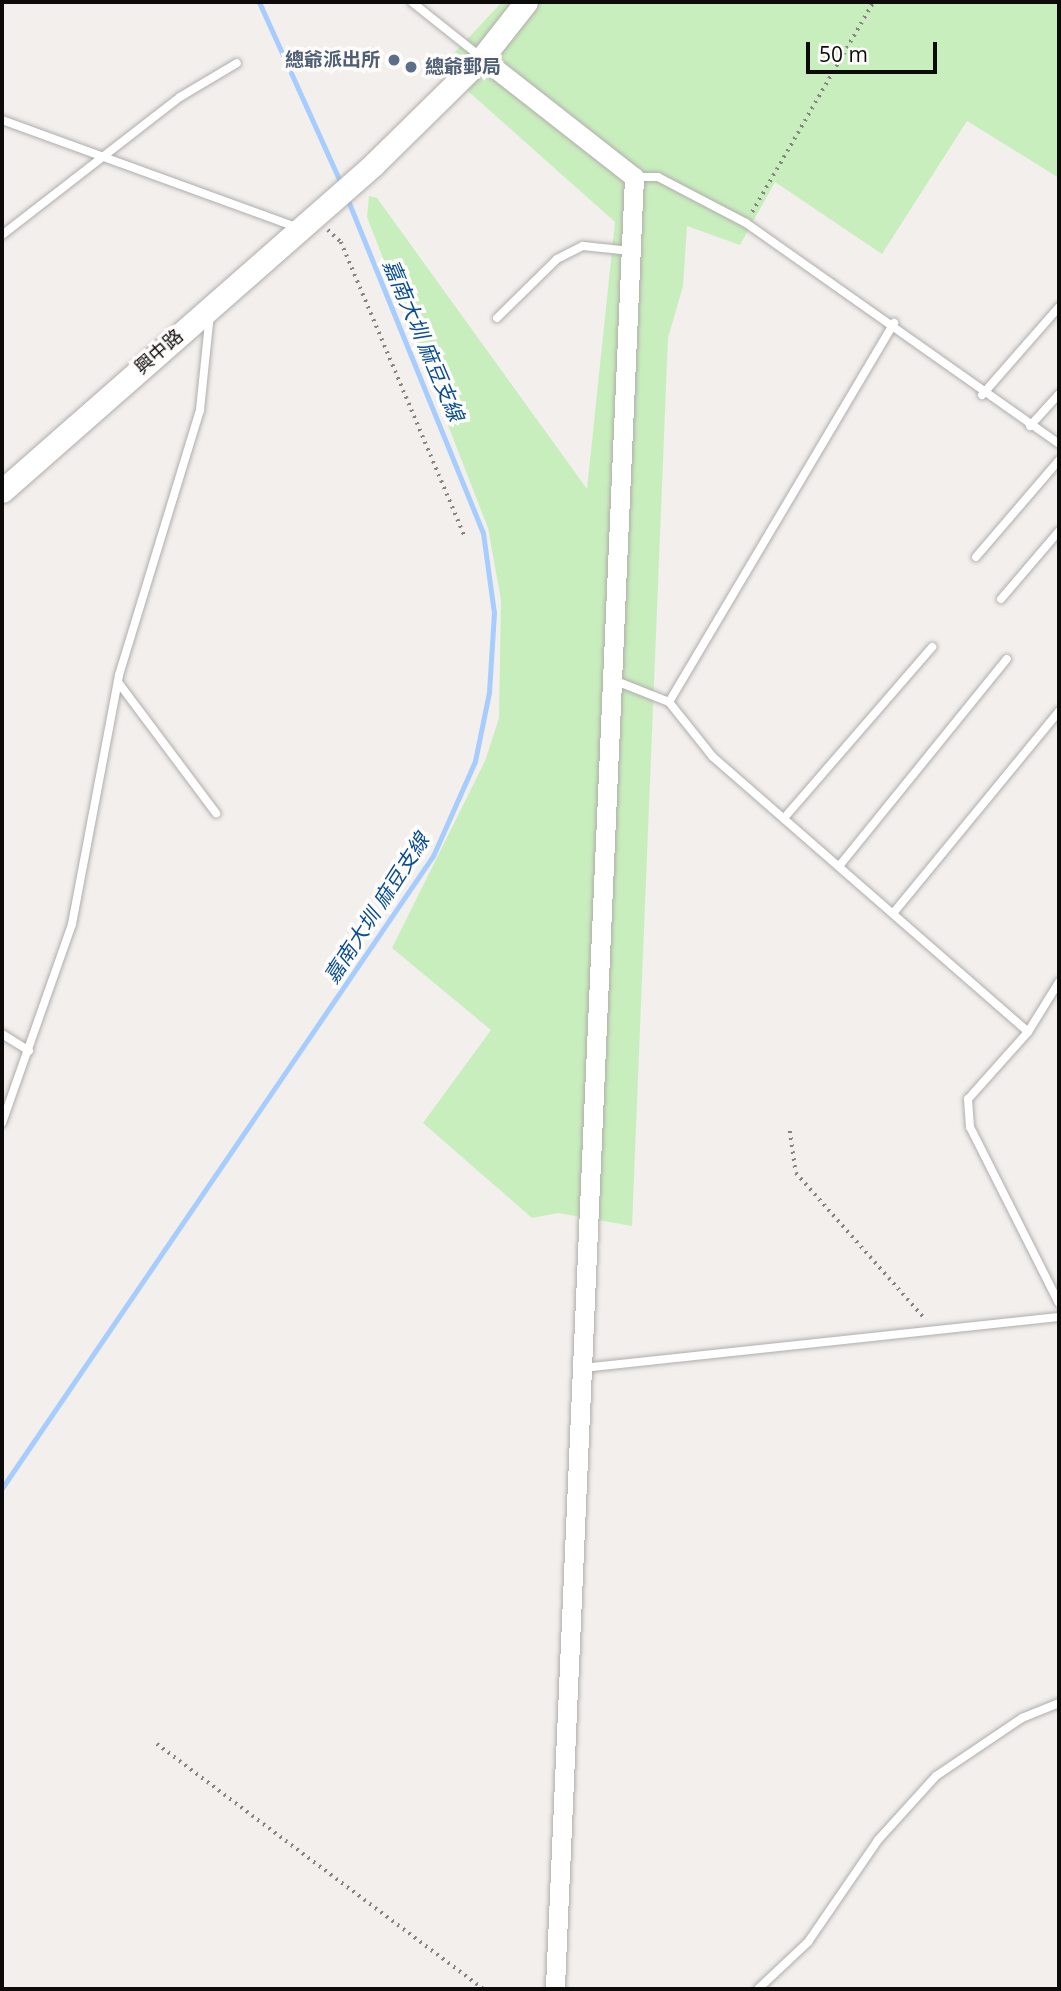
<!DOCTYPE html>
<meta charset="utf-8">
<style>
body{margin:0}
#map{position:relative;width:1061px;height:1991px;overflow:hidden;background:#f2efed;font-family:"Open Sans","Noto Sans TC",sans-serif}
div>[style]{position:absolute}
.green>*{inset:0;background:#c9eebe}
.stream>*{height:5px;margin:-2.5px;padding:0 2.5px;transform-origin:2.5px;border-radius:2.5px;background:#a6cdfd}
.path>*{height:3.5px;margin-top:-1.75px;transform-origin:0;background:repeating-linear-gradient(90deg,#868382 0 2px,transparent 0 7px)}
.roads{filter:drop-shadow(0 0 2px #b0adab) drop-shadow(0 0 2px #b0adab)}
.service>*{height:8px;margin:-4px;padding:0 4px;transform-origin:4px;border-radius:4px;background:#fff}
.tertiary>*{height:19px;margin:-9.5px;padding:0 9.5px;transform-origin:9.5px;border-radius:9.5px;background:#fff}
.secondary>*{height:23px;margin:-11.5px;padding:0 11.5px;transform-origin:11.5px;border-radius:11.5px;background:#fff}
.dots>*{width:19px;height:19px;translate:-50% -50%;box-sizing:border-box;border:4px solid #fffdfc;border-radius:50%}
span{translate:-50% -50%;white-space:nowrap;text-align:center;line-height:1.15;-webkit-text-stroke:7px #fffdfc;paint-order:stroke}
.service-label{font-size:19px;color:#4e5e75;font-weight:700}
.right{translate:-100% -50%;text-align:right}
.left{translate:0 -50%;text-align:left}
.street-label{font-size:19px;color:#0c0b0a}
.water-label{font-size:21px;color:#0a4e93;font-style:italic}
.frame{position:absolute;inset:0;border:4px solid #0c0b0a;pointer-events:none}
.scale{position:absolute;left:806px;top:42px;width:131px;height:32px;box-sizing:border-box;border:4px solid #0c0b0a;border-top:0;padding-left:9px;font-size:21px;line-height:24px;white-space:nowrap;color:#0c0b0a;-webkit-text-stroke:5px #fffdfc;paint-order:stroke}
</style>
<div id="map">
<div class="green">
<i style="clip-path:polygon(502px 2px,1059px 2px,1059px 178px,967px 121px,882px 254px,775px 182px,740px 245px,687px 226px,683px 286px,668px 338px,632px 1226px,558px 1213px,532px 1218px,423px 1123px,491px 1030px,392px 948px,485px 761px,499px 718px,501px 600px,488px 528px,367px 217px,369px 196px,377px 198px,587px 489px,615px 222px,441px 67px)"></i>
</div>
<div class="stream">
<i style="left:259px;top:2px;width:200px;rotate:65.7deg"></i>
<i style="left:2px;top:1488px;width:765px;rotate:-55.71deg"></i>
<i style="left:433px;top:856px;width:104px;rotate:-66.1deg"></i>
<i style="left:475px;top:761px;width:70px;rotate:-78.5deg"></i>
<i style="left:489px;top:692px;width:79px;rotate:-86.4deg"></i>
<i style="left:494px;top:613px;width:81px;rotate:-97.8deg"></i>
<i style="left:483px;top:533px;width:364px;rotate:-112.1deg"></i>
</div>
<div class="path">
<i style="left:752px;top:212px;width:242px;rotate:-60deg"></i>
<i style="left:328px;top:230px;width:18px;rotate:43deg"></i>
<i style="left:341px;top:242px;width:320px;rotate:67.2deg"></i>
<i style="left:790px;top:1131px;width:42px;rotate:81.9deg"></i>
<i style="left:796px;top:1173px;width:196px;rotate:48.5deg"></i>
<i style="left:157px;top:1744px;width:408px;rotate:36.9deg"></i>
</div>
<div class="roads">
<div class="service">
<i style="left:412px;top:2px;width:88px;rotate:38.6deg"></i>
<i style="left:2px;top:120px;width:315px;rotate:20deg"></i>
<i style="left:634px;top:177px;width:24px"></i>
<i style="left:658px;top:177px;width:99px;rotate:27.6deg"></i>
<i style="left:746px;top:223px;width:383px;rotate:35.2deg"></i>
<i style="left:2px;top:235px;width:225px;rotate:-37.8deg"></i>
<i style="left:180px;top:97px;width:66px;rotate:-30.8deg"></i>
<i style="left:497px;top:318px;width:84px;rotate:-44.5deg"></i>
<i style="left:557px;top:259px;width:29px;rotate:-27deg"></i>
<i style="left:583px;top:246px;width:48px;rotate:5.9deg"></i>
<i style="left:982px;top:395px;width:117px;rotate:-48.8deg"></i>
<i style="left:1030px;top:426px;width:43px;rotate:-47.8deg"></i>
<i style="left:976px;top:557px;width:128px;rotate:-49.4deg"></i>
<i style="left:1001px;top:599px;width:89px;rotate:-49.5deg"></i>
<i style="left:616px;top:681px;width:57px;rotate:21.6deg"></i>
<i style="left:669px;top:702px;width:70px;rotate:51.3deg"></i>
<i style="left:713px;top:757px;width:418px;rotate:41.1deg"></i>
<i style="left:118px;top:682px;width:164px;rotate:53.2deg"></i>
<i style="left:669px;top:702px;width:441px;rotate:-59.3deg"></i>
<i style="left:785px;top:817px;width:225px;rotate:-49.1deg"></i>
<i style="left:840px;top:865px;width:265px;rotate:-51deg"></i>
<i style="left:895px;top:911px;width:259px;rotate:-50.6deg"></i>
<i style="left:1059px;top:982px;width:59px;rotate:121.8deg"></i>
<i style="left:1028px;top:1032px;width:90px;rotate:131.8deg"></i>
<i style="left:968px;top:1099px;width:28px;rotate:86deg"></i>
<i style="left:970px;top:1127px;width:197px;rotate:63.2deg"></i>
<i style="left:2px;top:1034px;width:32px;rotate:32deg"></i>
<i style="left:2px;top:1123px;width:211px;rotate:-70.6deg"></i>
<i style="left:72px;top:924px;width:253px;rotate:-79.3deg"></i>
<i style="left:119px;top:675px;width:277px;rotate:-73deg"></i>
<i style="left:200px;top:410px;width:97px;rotate:-84.1deg"></i>
<i style="left:582px;top:1368px;width:480px;rotate:-6.1deg"></i>
<i style="left:758px;top:1989px;width:69px;rotate:-43.2deg"></i>
<i style="left:808px;top:1942px;width:124px;rotate:-55.5deg"></i>
<i style="left:878px;top:1840px;width:86px;rotate:-47.8deg"></i>
<i style="left:936px;top:1776px;width:104px;rotate:-34deg"></i>
<i style="left:1022px;top:1718px;width:40px;rotate:-22deg"></i>
</div>
<div class="tertiary">
<i style="left:482px;top:58px;width:193px;rotate:38.1deg"></i>
<i style="left:634px;top:177px;width:1814px;rotate:92.5deg"></i>
</div>
<div class="secondary">
<i style="left:2px;top:491px;width:495px;rotate:-41.3deg"></i>
<i style="left:374px;top:164px;width:151px;rotate:-44.5deg"></i>
<i style="left:482px;top:58px;width:71px;rotate:-51.8deg"></i>
</div>
</div>
<div class="dots">
<i style="left:394px;top:60px;background:#5c6f8a"></i>
<i style="left:411px;top:67px;background:#5c6f8a"></i>
</div>
<div class="service-label">
<span class="right" style="left:380px;top:60px">總爺派出所</span>
<span class="left" style="left:425px;top:67px">總爺郵局</span>
</div>
<div class="street-label">
<span style="left:159px;top:352px;rotate:-41deg">興中路</span>
</div>
<div class="water-label">
<span style="left:424px;top:340px;rotate:67deg">嘉南大圳 麻豆支線</span>
<span style="left:376px;top:908px;rotate:-57deg">嘉南大圳 麻豆支線</span>
</div>
<div class="frame"></div>
<div class="scale">50 m</div>
</div>
